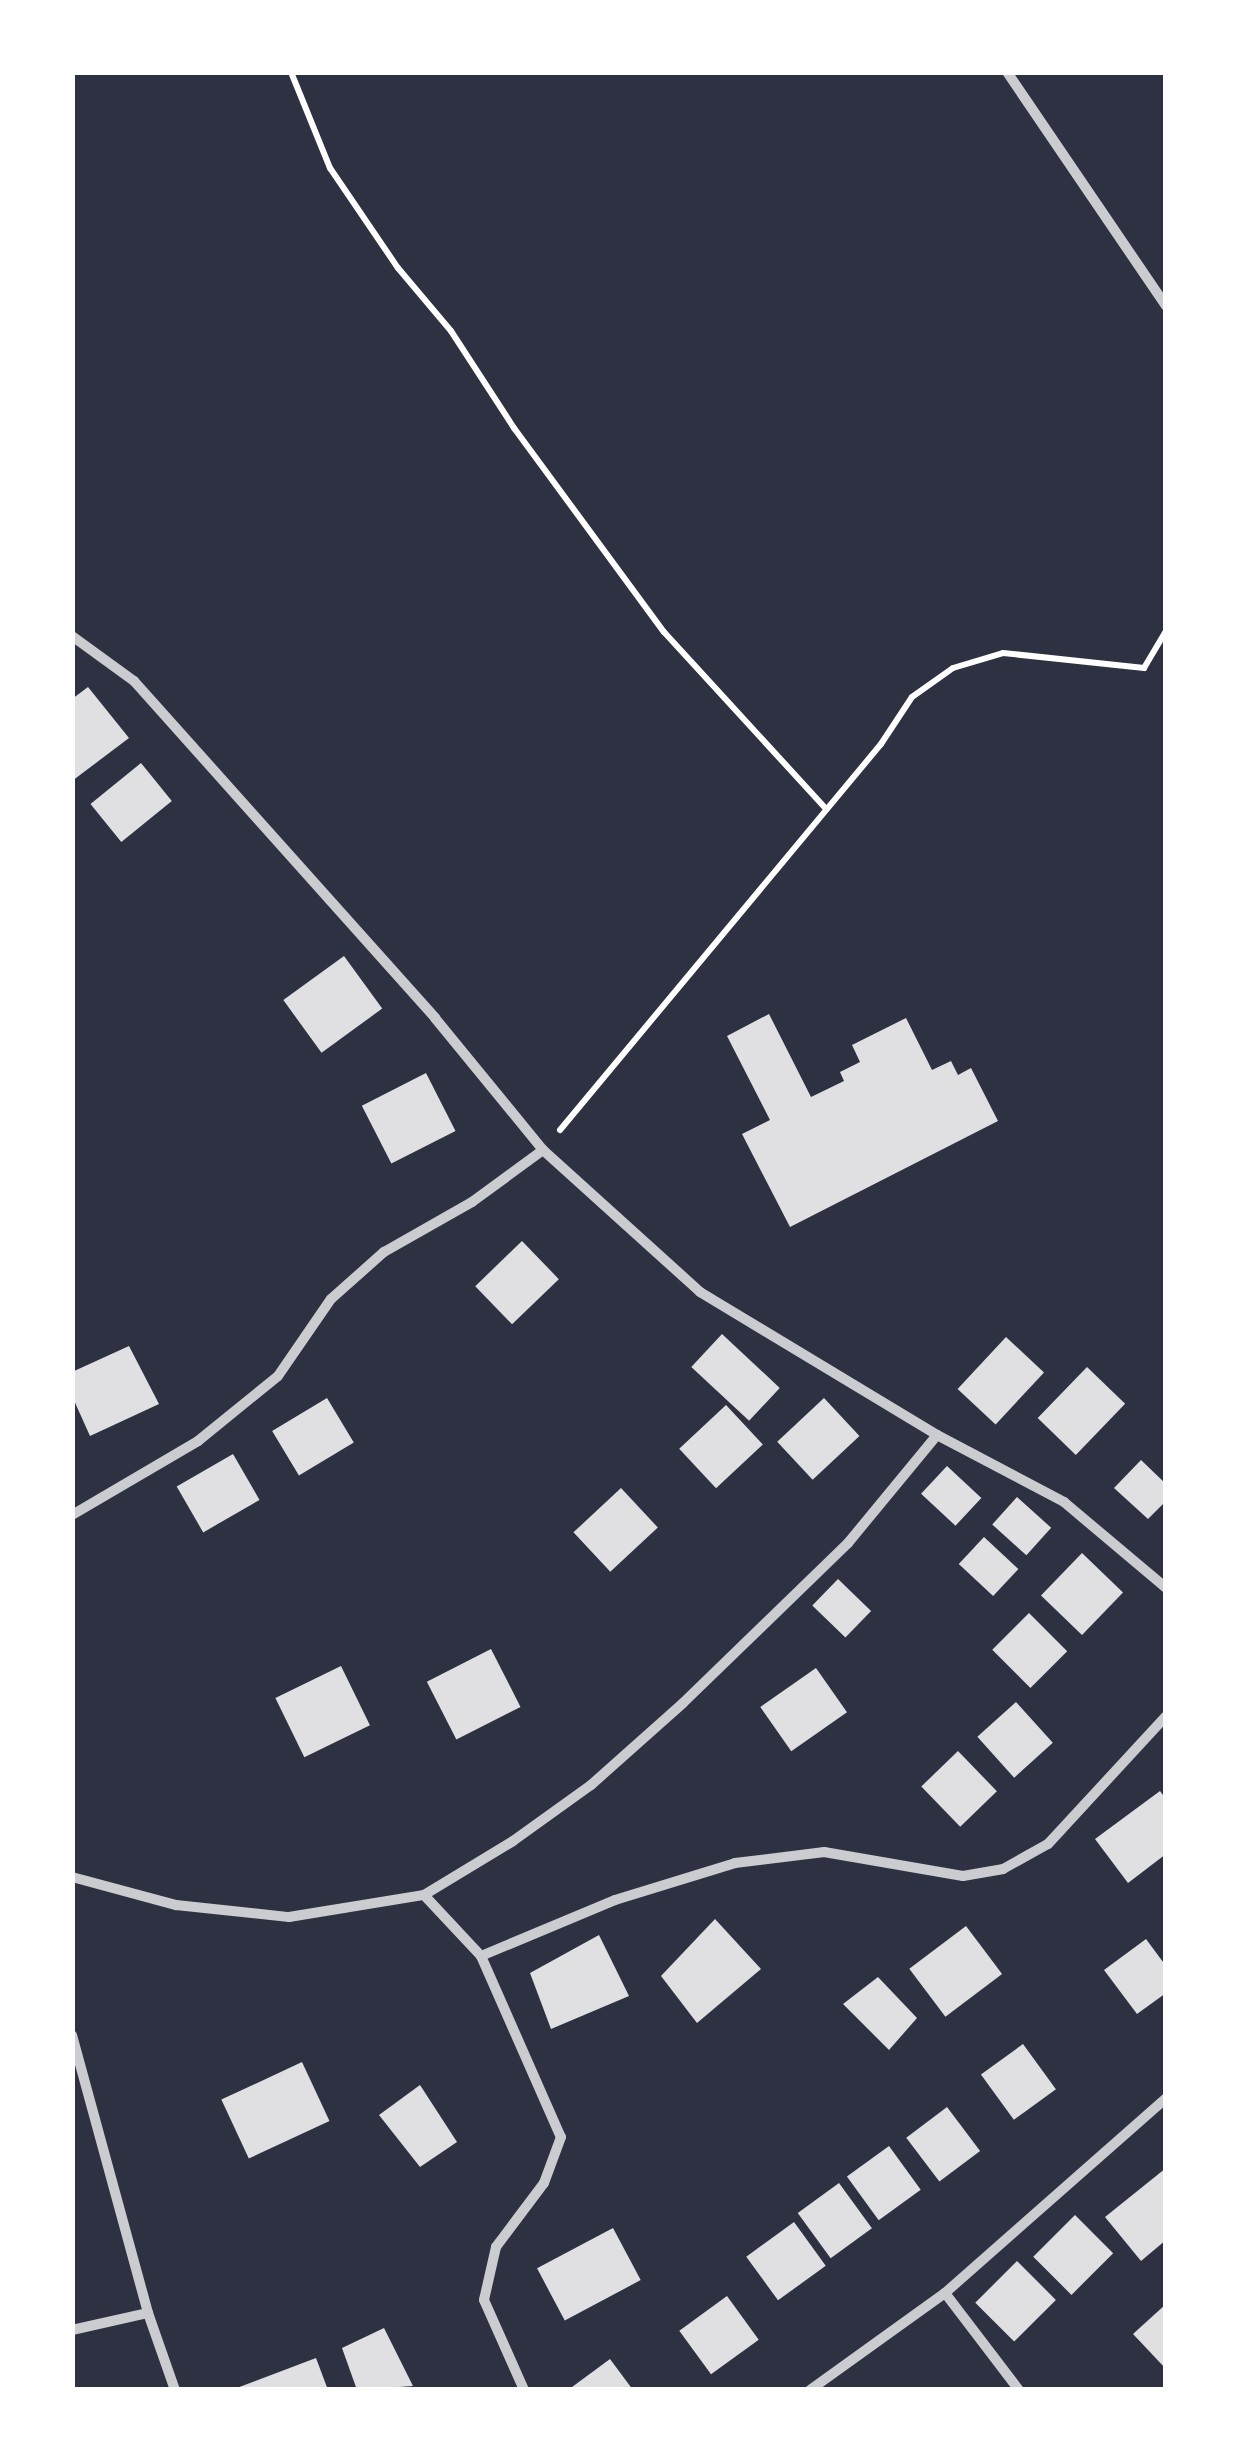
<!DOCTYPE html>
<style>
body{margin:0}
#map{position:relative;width:1238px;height:2462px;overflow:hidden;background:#2d3142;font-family:Roboto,sans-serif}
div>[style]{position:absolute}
.building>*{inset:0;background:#e0e0e3;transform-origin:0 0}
.path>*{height:6px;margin:-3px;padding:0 3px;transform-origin:3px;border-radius:3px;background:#fff}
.minor>*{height:10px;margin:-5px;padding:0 5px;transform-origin:5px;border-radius:5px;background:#caccd0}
span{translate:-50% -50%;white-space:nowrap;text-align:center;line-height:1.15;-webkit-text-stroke:10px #fff;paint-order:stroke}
.frame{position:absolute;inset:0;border:75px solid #fff;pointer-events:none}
</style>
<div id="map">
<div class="building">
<i style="clip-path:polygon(88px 687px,129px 738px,72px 781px,72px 699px)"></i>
<i style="left:141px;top:763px;width:49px;height:65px;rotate:51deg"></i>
<i style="left:344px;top:956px;width:65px;height:75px;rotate:54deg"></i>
<i style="clip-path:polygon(769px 1014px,811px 1097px,844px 1081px,840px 1072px,860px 1062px,852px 1045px,906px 1018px,932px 1070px,951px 1061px,958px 1075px,971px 1068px,998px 1121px,790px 1227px,742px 1134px,770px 1120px,727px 1036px)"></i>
<i style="left:426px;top:1073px;width:65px;height:72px;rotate:63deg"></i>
<i style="left:522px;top:1241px;width:53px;height:65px;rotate:46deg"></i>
<i style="left:722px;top:1334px;width:79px;height:45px;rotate:43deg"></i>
<i style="left:1006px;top:1337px;width:52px;height:71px;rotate:43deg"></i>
<i style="clip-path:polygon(129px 1346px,159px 1404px,90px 1436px,72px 1396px,72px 1372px)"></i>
<i style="left:1087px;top:1367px;width:53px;height:71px;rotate:44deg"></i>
<i style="left:327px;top:1398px;width:52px;height:64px;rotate:59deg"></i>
<i style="left:824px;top:1398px;width:52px;height:64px;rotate:47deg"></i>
<i style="left:726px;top:1405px;width:54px;height:64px;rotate:47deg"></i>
<i style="left:233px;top:1454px;width:53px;height:65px;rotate:60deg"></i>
<i style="clip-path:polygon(1141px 1460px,1166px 1484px,1166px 1501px,1148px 1519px,1114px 1488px)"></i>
<i style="left:947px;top:1466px;width:47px;height:38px;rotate:43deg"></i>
<i style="left:621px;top:1488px;width:54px;height:65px;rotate:47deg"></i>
<i style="left:1017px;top:1497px;width:46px;height:37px;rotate:42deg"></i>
<i style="left:984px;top:1537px;width:47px;height:37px;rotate:43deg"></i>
<i style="left:1082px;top:1553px;width:57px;height:59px;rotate:44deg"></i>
<i style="left:838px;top:1579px;width:46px;height:37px;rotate:44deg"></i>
<i style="left:1029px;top:1613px;width:54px;height:52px;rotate:45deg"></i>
<i style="left:491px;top:1649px;width:65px;height:72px;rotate:63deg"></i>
<i style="left:341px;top:1666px;width:66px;height:73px;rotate:64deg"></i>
<i style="left:816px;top:1668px;width:54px;height:68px;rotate:55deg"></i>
<i style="left:1016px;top:1702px;width:55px;height:52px;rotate:48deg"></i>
<i style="left:958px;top:1751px;width:56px;height:51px;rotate:46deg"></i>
<i style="clip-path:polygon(1160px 1791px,1166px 1799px,1166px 1854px,1128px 1883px,1095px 1839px)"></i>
<i style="clip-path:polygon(715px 1919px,761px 1969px,697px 2023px,661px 1976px)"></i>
<i style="left:966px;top:1926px;width:60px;height:71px;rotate:53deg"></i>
<i style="clip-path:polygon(599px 1935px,629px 1996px,551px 2029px,530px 1973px)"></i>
<i style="clip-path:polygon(1146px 1939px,1166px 1966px,1166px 1993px,1137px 2014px,1104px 1970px)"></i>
<i style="clip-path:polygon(878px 1977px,917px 2018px,889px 2050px,843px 2004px)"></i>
<i style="left:1023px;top:2044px;width:56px;height:52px;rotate:54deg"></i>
<i style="left:302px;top:2062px;width:65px;height:89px;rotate:65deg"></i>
<i style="clip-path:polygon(420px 2085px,457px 2142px,420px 2167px,379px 2115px)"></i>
<i style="left:947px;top:2107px;width:55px;height:51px;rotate:53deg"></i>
<i style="left:889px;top:2146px;width:54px;height:52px;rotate:54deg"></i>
<i style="clip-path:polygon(1166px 2168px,1166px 2240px,1141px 2261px,1105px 2217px)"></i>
<i style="left:839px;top:2183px;width:56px;height:51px;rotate:54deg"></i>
<i style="left:1075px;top:2215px;width:54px;height:59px;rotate:45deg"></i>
<i style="left:794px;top:2222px;width:54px;height:59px;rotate:54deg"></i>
<i style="left:613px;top:2228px;width:59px;height:86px;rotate:62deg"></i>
<i style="left:1017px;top:2261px;width:55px;height:59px;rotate:45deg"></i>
<i style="left:727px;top:2296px;width:54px;height:59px;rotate:54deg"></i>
<i style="clip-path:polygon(1166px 2304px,1166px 2369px,1133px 2334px)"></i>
<i style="clip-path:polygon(384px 2328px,413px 2386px,357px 2390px,342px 2348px)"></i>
<i style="clip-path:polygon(316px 2358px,328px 2390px,234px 2390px,234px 2389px)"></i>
<i style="clip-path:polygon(610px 2359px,633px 2390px,568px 2390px)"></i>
</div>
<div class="path">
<i style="left:291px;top:72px;width:104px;rotate:67.9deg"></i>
<i style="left:330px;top:168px;width:121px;rotate:55.8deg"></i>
<i style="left:398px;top:268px;width:82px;rotate:49.9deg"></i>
<i style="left:451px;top:331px;width:116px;rotate:57deg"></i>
<i style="left:514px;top:428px;width:253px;rotate:53.7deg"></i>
<i style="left:664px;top:632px;width:239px;rotate:47.5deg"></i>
<i style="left:560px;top:1130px;width:502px;rotate:-50.25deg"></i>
<i style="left:881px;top:744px;width:56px;rotate:-56.6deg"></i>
<i style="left:912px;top:697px;width:50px;rotate:-35.3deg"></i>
<i style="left:953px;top:668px;width:52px;rotate:-16.7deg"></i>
<i style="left:1003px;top:653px;width:142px;rotate:6.1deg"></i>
<i style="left:1144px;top:668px;width:43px;rotate:-59.3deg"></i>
</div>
<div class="minor">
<i style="left:1007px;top:72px;width:283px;rotate:55.8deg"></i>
<i style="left:72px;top:636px;width:77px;rotate:36deg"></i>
<i style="left:134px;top:681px;width:452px;rotate:48.2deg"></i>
<i style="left:435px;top:1018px;width:171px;rotate:50.7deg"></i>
<i style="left:543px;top:1150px;width:212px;rotate:42.1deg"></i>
<i style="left:700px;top:1292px;width:277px;rotate:31.1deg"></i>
<i style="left:937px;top:1435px;width:144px;rotate:27.8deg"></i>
<i style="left:1064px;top:1502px;width:133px;rotate:40.1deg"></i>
<i style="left:72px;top:1515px;width:146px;rotate:-30.4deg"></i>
<i style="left:198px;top:1441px;width:103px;rotate:-39.1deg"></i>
<i style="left:278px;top:1376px;width:93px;rotate:-55.5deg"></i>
<i style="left:331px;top:1299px;width:71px;rotate:-41.6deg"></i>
<i style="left:384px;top:1252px;width:101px;rotate:-29.6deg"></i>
<i style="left:472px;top:1202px;width:88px;rotate:-36.2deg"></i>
<i style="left:72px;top:1877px;width:108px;rotate:15.1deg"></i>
<i style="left:176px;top:1905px;width:114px;rotate:6.1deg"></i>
<i style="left:289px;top:1917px;width:137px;rotate:-9.3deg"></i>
<i style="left:424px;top:1895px;width:104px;rotate:-31.2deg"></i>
<i style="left:513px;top:1841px;width:96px;rotate:-35.7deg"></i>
<i style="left:591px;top:1785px;width:123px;rotate:-41.7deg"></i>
<i style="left:683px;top:1703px;width:230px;rotate:-44.1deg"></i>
<i style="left:848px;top:1543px;width:140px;rotate:-50.5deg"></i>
<i style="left:424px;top:1895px;width:83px;rotate:46.9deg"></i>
<i style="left:481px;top:1956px;width:198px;rotate:66.2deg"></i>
<i style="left:561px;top:2137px;width:49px;rotate:110.3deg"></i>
<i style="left:544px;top:2183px;width:80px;rotate:126.9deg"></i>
<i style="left:496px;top:2247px;width:54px;rotate:102.8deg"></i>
<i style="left:484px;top:2300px;width:98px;rotate:66deg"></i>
<i style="left:481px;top:1956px;width:145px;rotate:-22.7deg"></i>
<i style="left:615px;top:1900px;width:126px;rotate:-17.1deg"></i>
<i style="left:735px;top:1863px;width:90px;rotate:-7deg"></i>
<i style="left:824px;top:1852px;width:141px;rotate:9.8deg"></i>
<i style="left:963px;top:1876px;width:41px;rotate:-9.9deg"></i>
<i style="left:1003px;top:1869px;width:51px;rotate:-29.1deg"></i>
<i style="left:1048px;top:1844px;width:174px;rotate:-47.3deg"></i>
<i style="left:72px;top:2035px;width:288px;rotate:74.7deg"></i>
<i style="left:148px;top:2313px;width:82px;rotate:70.7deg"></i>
<i style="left:945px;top:2293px;width:122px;rotate:52.7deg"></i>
<i style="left:72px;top:2330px;width:78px;rotate:-12.6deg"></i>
<i style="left:810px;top:2390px;width:166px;rotate:-35.7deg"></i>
<i style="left:945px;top:2293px;width:295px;rotate:-41.4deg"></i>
</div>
<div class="frame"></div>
</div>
